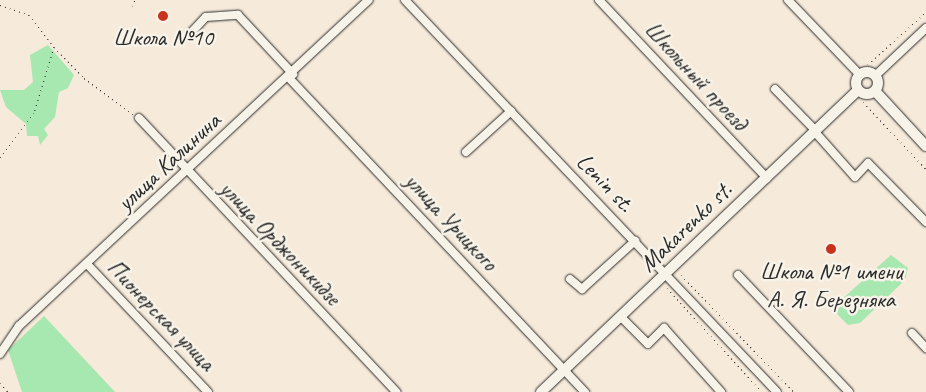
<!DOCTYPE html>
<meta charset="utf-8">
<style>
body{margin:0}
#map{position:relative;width:926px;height:392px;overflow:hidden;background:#f6eada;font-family:Caveat,sans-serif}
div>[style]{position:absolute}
.green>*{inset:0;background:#a7e7b0}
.path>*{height:1px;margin-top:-0.5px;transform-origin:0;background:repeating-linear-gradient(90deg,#2b2b2b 0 1px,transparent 0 5px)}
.roads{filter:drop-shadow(0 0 1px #2b2b2b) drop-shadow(0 0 1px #2b2b2b)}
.minor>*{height:8px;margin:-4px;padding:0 4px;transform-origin:4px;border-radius:4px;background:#f7f3e8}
.major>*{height:10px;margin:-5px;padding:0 5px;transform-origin:5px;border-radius:5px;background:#f7f3e8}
.major>.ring{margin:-5px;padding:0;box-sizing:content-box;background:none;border:10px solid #f7f3e8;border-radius:50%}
.dots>*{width:14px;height:14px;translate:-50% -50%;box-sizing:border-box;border:2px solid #f7f3e8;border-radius:50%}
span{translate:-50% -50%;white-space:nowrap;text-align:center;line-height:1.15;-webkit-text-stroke:5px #f7f3e8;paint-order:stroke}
.poi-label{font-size:24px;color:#2b2b2b}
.street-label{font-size:24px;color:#2b2b2b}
</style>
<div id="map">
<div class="green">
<i style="clip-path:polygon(48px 45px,74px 75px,68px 88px,59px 92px,55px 117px,44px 129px,48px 135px,40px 145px,38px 136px,27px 136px,26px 124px,6px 107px,0 90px,24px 90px,33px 82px,30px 55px)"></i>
<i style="clip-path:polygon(891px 255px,908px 268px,905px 280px,860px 323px,848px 325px,837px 314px,840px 301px)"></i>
<i style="clip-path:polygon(44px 316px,115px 392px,22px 392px,8px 350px)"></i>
</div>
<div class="path">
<i style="left:0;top:5px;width:31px;rotate:19deg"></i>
<i style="left:29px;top:15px;width:41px;rotate:52deg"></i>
<i style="left:54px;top:47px;width:69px;rotate:106.9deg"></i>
<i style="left:34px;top:113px;width:56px;rotate:127.1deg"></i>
<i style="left:132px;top:6px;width:7px;rotate:-63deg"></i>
<i style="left:54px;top:47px;width:43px;rotate:45.9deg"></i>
<i style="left:84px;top:78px;width:61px;rotate:36.3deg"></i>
<i style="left:864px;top:68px;width:84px;rotate:-42.1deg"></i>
<i style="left:863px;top:102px;width:92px;rotate:46.8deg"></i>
<i style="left:681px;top:275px;width:163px;rotate:46deg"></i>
<i style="left:667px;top:288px;width:141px;rotate:47.6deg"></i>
<i style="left:0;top:383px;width:12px;rotate:48deg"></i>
</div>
<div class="roads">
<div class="minor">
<i style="left:405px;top:0;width:540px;rotate:46.5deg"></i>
<i style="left:599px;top:0;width:245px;rotate:46.7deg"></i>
<i style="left:788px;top:0;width:104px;rotate:46.2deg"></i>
<i style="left:188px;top:36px;width:26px;rotate:-47deg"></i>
<i style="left:206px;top:17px;width:32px;rotate:-4deg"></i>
<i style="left:238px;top:15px;width:81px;rotate:47deg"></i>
<i style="left:875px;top:76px;width:70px;rotate:-43.3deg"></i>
<i style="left:289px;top:78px;width:432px;rotate:46.7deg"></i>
<i style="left:775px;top:89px;width:59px;rotate:45.7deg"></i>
<i style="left:139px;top:118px;width:376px;rotate:46.8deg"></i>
<i style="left:815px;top:132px;width:60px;rotate:48.4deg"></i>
<i style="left:855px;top:177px;width:19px;rotate:-47deg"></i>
<i style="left:868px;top:163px;width:83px;rotate:45.5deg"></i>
<i style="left:466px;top:152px;width:61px;rotate:-42.3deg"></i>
<i style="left:87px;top:264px;width:176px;rotate:46.6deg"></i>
<i style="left:738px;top:275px;width:161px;rotate:46.5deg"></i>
<i style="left:570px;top:279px;width:16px;rotate:40deg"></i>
<i style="left:582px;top:289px;width:72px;rotate:-42.2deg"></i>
<i style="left:621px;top:317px;width:38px;rotate:45deg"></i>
<i style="left:648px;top:344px;width:23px;rotate:-45deg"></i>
<i style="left:664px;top:328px;width:86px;rotate:48.3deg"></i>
<i style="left:912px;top:333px;width:21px;rotate:47deg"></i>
<i style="left:0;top:354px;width:34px;rotate:-56deg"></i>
<i style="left:19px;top:326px;width:478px;rotate:-43deg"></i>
</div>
<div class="major">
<i class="ring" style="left:856px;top:72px;width:12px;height:12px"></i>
<i style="left:875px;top:91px;width:75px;rotate:47.2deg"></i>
<i style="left:541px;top:392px;width:438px;rotate:-43.6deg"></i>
</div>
</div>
<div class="dots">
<i style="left:163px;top:16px;background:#c8321e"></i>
<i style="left:831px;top:249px;background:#c8321e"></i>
</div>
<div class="poi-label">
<span style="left:163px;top:38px">Школа №10</span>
<span style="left:831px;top:286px">Школа №1 имени<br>А. Я. Березняка</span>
</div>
<div class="street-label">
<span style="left:696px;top:76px;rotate:47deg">Школьный проезд</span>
<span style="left:169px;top:162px;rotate:-43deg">улица Калинина</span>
<span style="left:605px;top:183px;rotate:46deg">Lenin st.</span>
<span style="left:451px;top:222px;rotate:47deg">улица Урицкого</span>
<span style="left:686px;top:227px;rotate:-44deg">Makarenko st.</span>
<span style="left:280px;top:243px;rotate:46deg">улица Орджоникидзе</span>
<span style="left:161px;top:315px;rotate:46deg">Пионерская улица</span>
</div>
</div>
